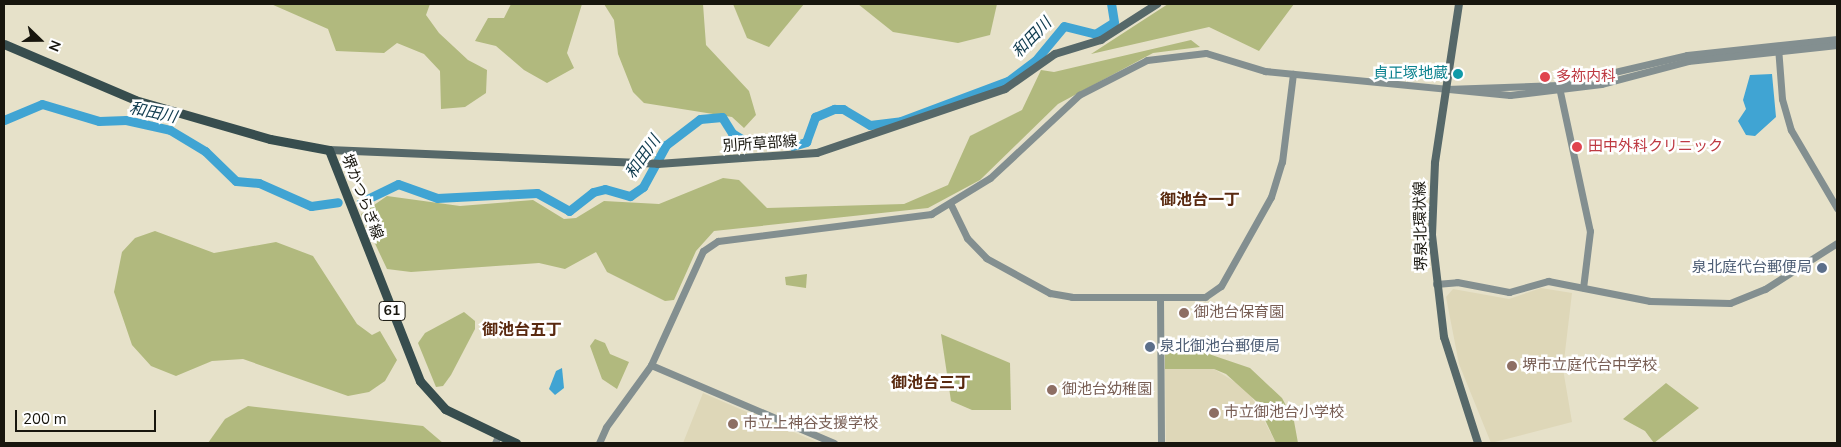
<!DOCTYPE html>
<meta charset="utf-8">
<style>
body{margin:0}
#map{position:relative;width:1841px;height:447px;overflow:hidden;background:#e6e1c9;font-family:"Nunito Sans","Noto Sans JP",sans-serif}
div>[style]{position:absolute}
.built>*{inset:0;background:#ded7b8}
.green>*{inset:0;background:#b1b97e}
.water>*{inset:0;background:#40a4d3}
.river>*{height:9px;margin:-4.5px;padding:0 4.5px;transform-origin:4.5px;border-radius:4.5px;background:#40a4d3}
.tertiary>*{height:7px;margin:-3.5px;padding:0 3.5px;transform-origin:3.5px;border-radius:3.5px;background:#838f90}
.secondary>*{height:8px;margin:-4px;padding:0 4px;transform-origin:4px;border-radius:4px;background:#566869}
.primary>*{height:9px;margin:-4.5px;padding:0 4.5px;transform-origin:4.5px;border-radius:4.5px;background:#374d4e}
.dots>*{width:14px;height:14px;translate:-50% -50%;box-sizing:border-box;border:2px solid #fff;border-radius:50%}
span{translate:-50% -50%;white-space:nowrap;text-align:center;line-height:1.15;-webkit-text-stroke:5px #fff;paint-order:stroke}
.shield-label span{padding:1px 4px;background:#fff;border:1px solid;border-radius:4px;-webkit-text-stroke-width:0}
.shield-label{font-size:14px;color:#18160e;font-weight:700}
.culture-label{font-size:15px;color:#0d838f}
.right{translate:-100% -50%;text-align:right}
.health-label{font-size:15px;color:#be3a42}
.left{translate:0 -50%;text-align:left}
.street-label{font-size:15px;color:#18160e}
.service-label{font-size:15px;color:#4e5e75}
.education-label{font-size:15px;color:#785e54}
.water-label{font-size:16px;color:#0e3a4d;font-style:italic}
.neighbourhood-label{font-size:16px;color:#59290f;font-weight:700}
.frame{position:absolute;inset:0;border:5px solid #18160e;pointer-events:none}
.north{position:absolute;left:15px;top:15px;width:50px;height:50px;-webkit-text-stroke:4px #fff;paint-order:stroke;rotate:112deg;font-size:14px;font-weight:700;line-height:20px;text-align:center;color:#18160e}
.north::after{content:'';display:block;margin:auto;width:18px;height:22px;background:#18160e;clip-path:polygon(50% 0,100% 100%,50% 72%,0 100%)}
.scale{position:absolute;left:15px;top:410px;width:141px;height:22px;box-sizing:border-box;border:2px solid #18160e;border-top:0;padding-left:6px;font-size:15px;line-height:18px;white-space:nowrap;color:#18160e;-webkit-text-stroke:4px #fff;paint-order:stroke}
</style>
<div id="map">
<div class="built">
<i style="clip-path:polygon(1541px 288px,1572px 293px,1563px 369px,1572px 422px,1491px 443px,1459px 364px,1446px 297px,1453px 289px,1509px 299px)"></i>
<i style="clip-path:polygon(1189px 367px,1214px 369px,1248px 390px,1276px 443px,1166px 443px,1165px 369px)"></i>
<i style="clip-path:polygon(703px 393px,733px 406px,819px 443px,683px 443px)"></i>
</div>
<div class="green">
<i style="clip-path:polygon(271px 4px,430px 4px,426px 15px,439px 33px,468px 60px,487px 70px,486px 93px,465px 107px,441px 109px,440px 71px,424px 54px,397px 43px,384px 53px,336px 51px,328px 29px)"></i>
<i style="clip-path:polygon(511px 4px,582px 4px,567px 53px,574px 68px,547px 83px,524px 70px,496px 46px,475px 41px,488px 18px,504px 18px)"></i>
<i style="clip-path:polygon(604px 4px,703px 4px,706px 45px,749px 91px,756px 115px,744px 128px,732px 117px,644px 103px,633px 92px,618px 54px,614px 20px)"></i>
<i style="clip-path:polygon(733px 4px,804px 4px,769px 47px,747px 38px)"></i>
<i style="clip-path:polygon(858px 4px,997px 4px,990px 35px,958px 43px,893px 32px)"></i>
<i style="clip-path:polygon(1168px 4px,1270px 5px,1294px 4px,1259px 51px,1209px 27px,1091px 54px)"></i>
<i style="clip-path:polygon(1191px 40px,1200px 47px,1153px 53px,1058px 104px,980px 180px,928px 208px,714px 231px,696px 251px,674px 300px,665px 301px,607px 272px,596px 252px,565px 269px,539px 263px,411px 272px,387px 269px,361px 214px,387px 196px,460px 206px,533px 200px,564px 219px,576px 218px,604px 201px,659px 204px,723px 178px,739px 180px,767px 208px,904px 204px,948px 185px,970px 136px,1022px 110px,1041px 70px,1054px 72px)"></i>
<i style="clip-path:polygon(155px 231px,214px 253px,276px 242px,313px 256px,357px 324px,372px 335px,380px 331px,397px 360px,385px 381px,369px 392px,348px 396px,243px 359px,212px 361px,176px 376px,151px 366px,132px 345px,114px 292px,122px 252px,135px 238px)"></i>
<i style="clip-path:polygon(807px 274px,806px 288px,786px 285px,785px 277px)"></i>
<i style="clip-path:polygon(464px 312px,475px 321px,475px 329px,451px 375px,443px 386px,436px 387px,418px 343px,425px 333px)"></i>
<i style="clip-path:polygon(941px 334px,1010px 363px,1011px 410px,972px 410px,951px 401px)"></i>
<i style="clip-path:polygon(595px 339px,605px 343px,610px 354px,629px 362px,617px 389px,602px 379px,590px 346px)"></i>
<i style="clip-path:polygon(1165px 349px,1197px 350px,1250px 368px,1282px 398px,1294px 421px,1298px 443px,1276px 443px,1256px 401px,1226px 374px,1214px 369px,1165px 369px)"></i>
<i style="clip-path:polygon(1666px 383px,1699px 408px,1654px 443px,1645px 431px,1623px 419px)"></i>
<i style="clip-path:polygon(248px 406px,423px 426px,443px 443px,208px 443px,225px 419px)"></i>
</div>
<div class="water">
<i style="clip-path:polygon(1772px 74px,1776px 117px,1755px 136px,1746px 135px,1738px 121px,1746px 109px,1743px 100px,1750px 75px)"></i>
<i style="clip-path:polygon(562px 368px,564px 388px,555px 395px,549px 389px,556px 371px)"></i>
</div>
<div class="river">
<i style="left:4px;top:120px;width:41px;rotate:-22.8deg"></i>
<i style="left:42px;top:104px;width:59px;rotate:16.6deg"></i>
<i style="left:99px;top:121px;width:27px;rotate:-2deg"></i>
<i style="left:126px;top:120px;width:45px;rotate:12.8deg"></i>
<i style="left:170px;top:130px;width:41px;rotate:31deg"></i>
<i style="left:205px;top:151px;width:43px;rotate:44.1deg"></i>
<i style="left:236px;top:181px;width:23px;rotate:5deg"></i>
<i style="left:259px;top:183px;width:57px;rotate:23.9deg"></i>
<i style="left:311px;top:206px;width:27px;rotate:-8deg"></i>
<i style="left:361px;top:202px;width:41px;rotate:-25.9deg"></i>
<i style="left:398px;top:184px;width:41px;rotate:19.7deg"></i>
<i style="left:437px;top:198px;width:100px;rotate:-2.9deg"></i>
<i style="left:537px;top:193px;width:37px;rotate:29deg"></i>
<i style="left:569px;top:211px;width:31px;rotate:-38deg"></i>
<i style="left:593px;top:192px;width:12px;rotate:-14deg"></i>
<i style="left:605px;top:189px;width:26px;rotate:16deg"></i>
<i style="left:630px;top:196px;width:16px;rotate:-35deg"></i>
<i style="left:643px;top:187px;width:48px;rotate:-61.3deg"></i>
<i style="left:666px;top:145px;width:43px;rotate:-37.4deg"></i>
<i style="left:700px;top:119px;width:22px;rotate:-5deg"></i>
<i style="left:722px;top:117px;width:19px;rotate:58deg"></i>
<i style="left:732px;top:133px;width:13px;rotate:32deg"></i>
<i style="left:743px;top:140px;width:33px;rotate:-2deg"></i>
<i style="left:776px;top:139px;width:18px;rotate:22deg"></i>
<i style="left:793px;top:146px;width:14px;rotate:-17deg"></i>
<i style="left:806px;top:142px;width:27px;rotate:-70deg"></i>
<i style="left:815px;top:117px;width:21px;rotate:-23deg"></i>
<i style="left:834px;top:109px;width:9px"></i>
<i style="left:843px;top:109px;width:31px;rotate:31deg"></i>
<i style="left:870px;top:125px;width:31px;rotate:-7deg"></i>
<i style="left:901px;top:121px;width:114px;rotate:-20.5deg"></i>
<i style="left:1008px;top:81px;width:34px;rotate:-37deg"></i>
<i style="left:1035px;top:61px;width:45px;rotate:-50.4deg"></i>
<i style="left:1064px;top:26px;width:32px;rotate:14deg"></i>
<i style="left:1095px;top:34px;width:22px;rotate:-32deg"></i>
<i style="left:1114px;top:22px;width:18px;rotate:-99deg"></i>
</div>
<div class="tertiary">
<i style="left:1778px;top:47px;width:52px;rotate:85.6deg"></i>
<i style="left:1782px;top:99px;width:32px;rotate:74deg"></i>
<i style="left:1791px;top:130px;width:91px;rotate:59.5deg"></i>
<i style="left:1559px;top:87px;width:147px;rotate:77.9deg"></i>
<i style="left:1590px;top:231px;width:57px;rotate:97deg"></i>
<i style="left:1446px;top:89px;width:113px;rotate:-2deg"></i>
<i style="left:1559px;top:85px;width:131px;rotate:-13.2deg"></i>
<i style="left:1687px;top:55px;width:151px;rotate:-6.1deg"></i>
<i style="left:951px;top:205px;width:37px;rotate:64deg"></i>
<i style="left:967px;top:238px;width:28px;rotate:46deg"></i>
<i style="left:986px;top:258px;width:73px;rotate:28.7deg"></i>
<i style="left:1050px;top:293px;width:22px;rotate:10deg"></i>
<i style="left:1072px;top:297px;width:133px"></i>
<i style="left:1205px;top:297px;width:19px;rotate:-35deg"></i>
<i style="left:1221px;top:286px;width:102px;rotate:-60.7deg"></i>
<i style="left:1271px;top:197px;width:37px;rotate:-73deg"></i>
<i style="left:1282px;top:162px;width:89px;rotate:-82.9deg"></i>
<i style="left:1436px;top:284px;width:21px;rotate:-5deg"></i>
<i style="left:1457px;top:282px;width:53px;rotate:10.9deg"></i>
<i style="left:1509px;top:292px;width:41px;rotate:-15.8deg"></i>
<i style="left:1548px;top:281px;width:104px;rotate:11.1deg"></i>
<i style="left:1650px;top:301px;width:80px;rotate:1.4deg"></i>
<i style="left:1730px;top:303px;width:38px;rotate:-22deg"></i>
<i style="left:1765px;top:289px;width:85px;rotate:-32.6deg"></i>
<i style="left:1160px;top:298px;width:145px;rotate:89.6deg"></i>
<i style="left:651px;top:365px;width:199px;rotate:23.1deg"></i>
<i style="left:495px;top:443px;width:8px;rotate:-67deg"></i>
<i style="left:599px;top:443px;width:17px;rotate:-66deg"></i>
<i style="left:606px;top:427px;width:77px;rotate:-54deg"></i>
<i style="left:651px;top:365px;width:125px;rotate:-65.5deg"></i>
<i style="left:703px;top:251px;width:18px;rotate:-34deg"></i>
<i style="left:718px;top:241px;width:215px;rotate:-7.2deg"></i>
<i style="left:931px;top:214px;width:69px;rotate:-31.4deg"></i>
<i style="left:990px;top:178px;width:122px;rotate:-43deg"></i>
<i style="left:1079px;top:95px;width:76px;rotate:-27.2deg"></i>
<i style="left:1147px;top:60px;width:59px;rotate:-6.8deg"></i>
<i style="left:1206px;top:53px;width:62px;rotate:17deg"></i>
<i style="left:1265px;top:71px;width:246px;rotate:5.6deg"></i>
<i style="left:1510px;top:95px;width:92px;rotate:-6.9deg"></i>
<i style="left:1601px;top:84px;width:90px;rotate:-14.8deg"></i>
<i style="left:1688px;top:61px;width:150px;rotate:-6.1deg"></i>
</div>
<div class="secondary">
<i style="left:1459px;top:4px;width:161px;rotate:98.6deg"></i>
<i style="left:1435px;top:163px;width:72px;rotate:92.4deg"></i>
<i style="left:1432px;top:235px;width:103px;rotate:83.3deg"></i>
<i style="left:1444px;top:337px;width:111px;rotate:72.2deg"></i>
<i style="left:329px;top:150px;width:329px;rotate:2.4deg"></i>
<i style="left:658px;top:164px;width:159px;rotate:-4deg"></i>
<i style="left:817px;top:153px;width:199px;rotate:-18.8deg"></i>
<i style="left:1005px;top:89px;width:61px;rotate:-35deg"></i>
<i style="left:1055px;top:54px;width:48px;rotate:-16.9deg"></i>
<i style="left:1101px;top:40px;width:67px;rotate:-32.7deg"></i>
</div>
<div class="primary">
<i style="left:4px;top:44px;width:142px;rotate:23.1deg"></i>
<i style="left:135px;top:100px;width:141px;rotate:16.1deg"></i>
<i style="left:270px;top:139px;width:60px;rotate:10.6deg"></i>
<i style="left:329px;top:150px;width:248px;rotate:68.5deg"></i>
<i style="left:420px;top:381px;width:38px;rotate:48deg"></i>
<i style="left:445px;top:409px;width:79px;rotate:25.6deg"></i>
</div>
<div class="dots">
<i style="left:1458px;top:74px;background:#0f9aa8"></i>
<i style="left:1545px;top:77px;background:#e0444e"></i>
<i style="left:1577px;top:147px;background:#e0444e"></i>
<i style="left:1822px;top:268px;background:#5c6f8a"></i>
<i style="left:1184px;top:313px;background:#8d6e63"></i>
<i style="left:1150px;top:347px;background:#5c6f8a"></i>
<i style="left:1512px;top:366px;background:#8d6e63"></i>
<i style="left:1052px;top:390px;background:#8d6e63"></i>
<i style="left:1214px;top:413px;background:#8d6e63"></i>
<i style="left:733px;top:424px;background:#8d6e63"></i>
</div>
<div class="shield-label">
<span style="left:392px;top:311px">61</span>
</div>
<div class="culture-label">
<span class="right" style="left:1448px;top:74px">貞正塚地蔵</span>
</div>
<div class="health-label">
<span class="left" style="left:1556px;top:77px">多祢内科</span>
<span class="left" style="left:1588px;top:147px">田中外科クリニック</span>
</div>
<div class="street-label">
<span style="left:760px;top:144px;rotate:-4deg">別所草部線</span>
<span style="left:362px;top:197px;rotate:69deg">堺かつらぎ線</span>
<span style="left:1421px;top:226px;rotate:-91deg">堺泉北環状線</span>
</div>
<div class="service-label">
<span class="right" style="left:1812px;top:268px">泉北庭代台郵便局</span>
<span class="left" style="left:1160px;top:347px">泉北御池台郵便局</span>
</div>
<div class="education-label">
<span class="left" style="left:1194px;top:313px">御池台保育園</span>
<span class="left" style="left:1522px;top:366px">堺市立庭代台中学校</span>
<span class="left" style="left:1062px;top:390px">御池台幼稚園</span>
<span class="left" style="left:1224px;top:413px">市立御池台小学校</span>
<span class="left" style="left:743px;top:424px">市立上神谷支援学校</span>
</div>
<div class="water-label">
<span style="left:1032px;top:38px;rotate:-46deg">和田川</span>
<span style="left:153px;top:113px;rotate:12deg">和田川</span>
<span style="left:643px;top:157px;rotate:-55deg">和田川</span>
</div>
<div class="neighbourhood-label">
<span style="left:1200px;top:200px">御池台一丁</span>
<span style="left:522px;top:330px">御池台五丁</span>
<span style="left:931px;top:383px">御池台三丁</span>
</div>
<div class="frame"></div>
<div class="north">N</div>
<div class="scale">200 m</div>
</div>
